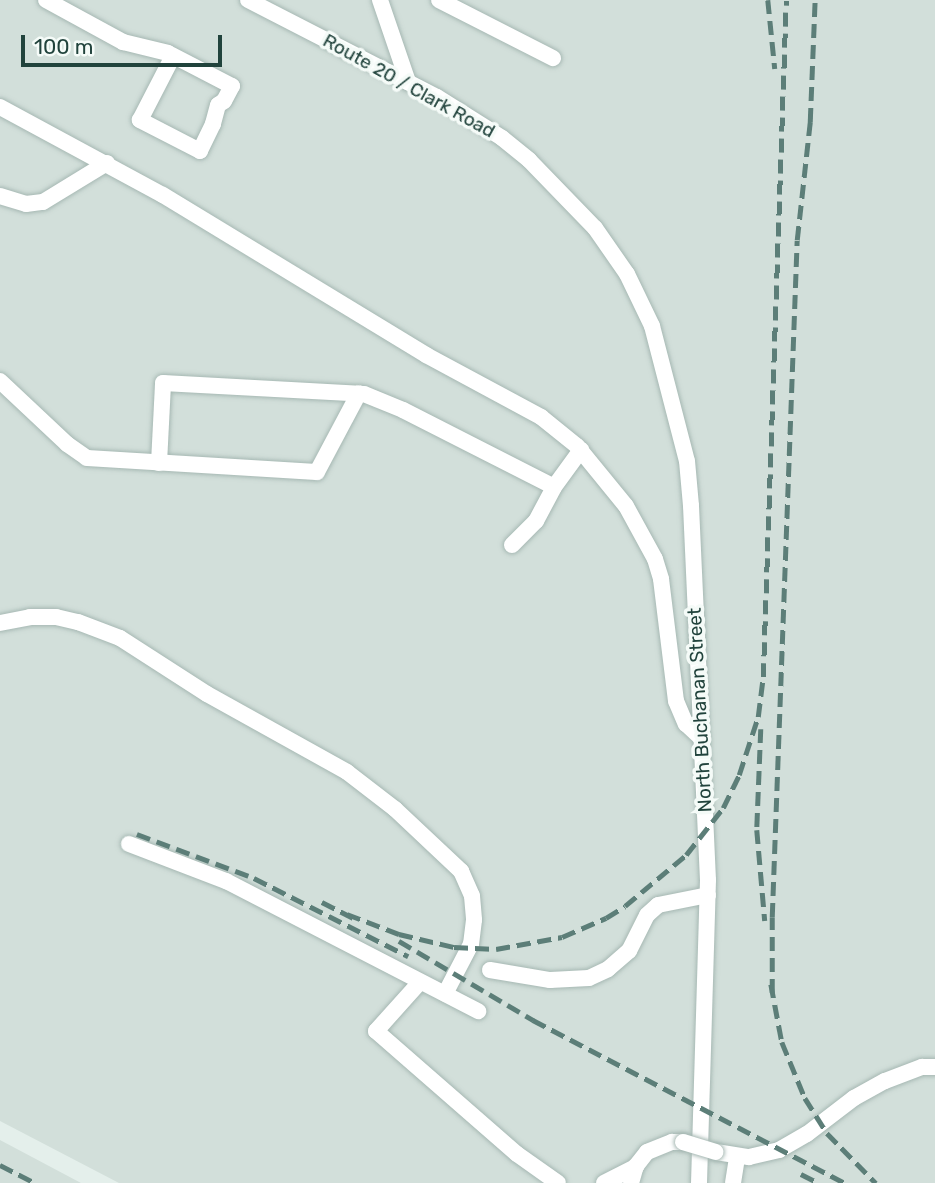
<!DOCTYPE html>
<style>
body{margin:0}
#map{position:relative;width:935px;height:1183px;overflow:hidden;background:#e4efeb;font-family:Rubik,sans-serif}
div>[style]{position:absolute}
.built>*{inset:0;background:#d2dfda}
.roads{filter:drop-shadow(0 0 2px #a6b8b3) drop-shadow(0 0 2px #a6b8b3)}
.minor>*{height:16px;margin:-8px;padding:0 8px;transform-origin:8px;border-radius:8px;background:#fff}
.rail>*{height:4.5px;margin-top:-2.25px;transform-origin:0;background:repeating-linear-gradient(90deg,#5c7e78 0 14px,transparent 0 21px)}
.bridges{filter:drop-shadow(0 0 2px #a6b8b3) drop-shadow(0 0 2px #a6b8b3)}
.minor-bridge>*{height:16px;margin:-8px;padding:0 8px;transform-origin:8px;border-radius:8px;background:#fff}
span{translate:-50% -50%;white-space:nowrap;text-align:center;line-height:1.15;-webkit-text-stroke:7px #f5fbf8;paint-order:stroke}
.street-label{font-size:19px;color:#21433c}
.scale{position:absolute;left:21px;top:35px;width:201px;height:32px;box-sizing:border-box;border:4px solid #21433c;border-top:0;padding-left:9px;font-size:21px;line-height:24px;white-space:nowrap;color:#21433c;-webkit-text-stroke:5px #f5fbf8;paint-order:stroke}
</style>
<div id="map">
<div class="built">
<i style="clip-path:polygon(0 0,935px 0,935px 1183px,119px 1183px,0 1121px)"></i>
<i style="clip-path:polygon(0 1140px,81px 1183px,0 1183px)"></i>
</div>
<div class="roads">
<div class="minor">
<i style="left:46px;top:0;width:88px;rotate:28.6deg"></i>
<i style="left:123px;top:42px;width:46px;rotate:13.7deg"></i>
<i style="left:168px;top:53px;width:72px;rotate:27.3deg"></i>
<i style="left:232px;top:86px;width:17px;rotate:118deg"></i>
<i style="left:224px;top:101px;width:7px;rotate:146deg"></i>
<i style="left:218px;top:105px;width:20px;rotate:105deg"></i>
<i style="left:213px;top:124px;width:30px;rotate:116deg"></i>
<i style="left:200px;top:151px;width:68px;rotate:-152.7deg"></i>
<i style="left:140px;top:120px;width:72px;rotate:-62.7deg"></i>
<i style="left:248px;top:0;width:212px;rotate:27.2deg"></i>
<i style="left:437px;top:97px;width:77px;rotate:32.2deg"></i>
<i style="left:502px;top:138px;width:35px;rotate:39deg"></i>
<i style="left:529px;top:160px;width:95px;rotate:45.9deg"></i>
<i style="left:595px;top:228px;width:56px;rotate:55.2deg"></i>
<i style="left:627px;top:274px;width:58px;rotate:64.3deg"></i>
<i style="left:652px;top:326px;width:139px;rotate:75.5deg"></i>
<i style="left:687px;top:461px;width:45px;rotate:84.9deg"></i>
<i style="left:691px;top:506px;width:374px;rotate:87.4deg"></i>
<i style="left:708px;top:880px;width:303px;rotate:91.7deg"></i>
<i style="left:380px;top:0;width:87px;rotate:71.1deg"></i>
<i style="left:439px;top:0;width:128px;rotate:27deg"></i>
<i style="left:0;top:107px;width:185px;rotate:28.4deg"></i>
<i style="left:163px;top:195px;width:308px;rotate:31.3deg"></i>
<i style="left:426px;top:355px;width:131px;rotate:28.3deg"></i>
<i style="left:541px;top:417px;width:46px;rotate:38.9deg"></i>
<i style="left:577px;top:446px;width:77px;rotate:50.8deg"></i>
<i style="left:626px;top:506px;width:60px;rotate:61.3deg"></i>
<i style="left:655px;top:559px;width:21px;rotate:73deg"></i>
<i style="left:661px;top:579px;width:123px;rotate:83deg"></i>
<i style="left:676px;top:701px;width:25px;rotate:67deg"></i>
<i style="left:686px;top:724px;width:22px;rotate:43deg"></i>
<i style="left:0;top:196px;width:27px;rotate:17deg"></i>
<i style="left:26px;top:204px;width:17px;rotate:-7deg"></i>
<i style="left:43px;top:202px;width:75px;rotate:-31.4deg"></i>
<i style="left:0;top:381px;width:92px;rotate:43.2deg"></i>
<i style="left:67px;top:444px;width:24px;rotate:35deg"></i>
<i style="left:87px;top:458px;width:230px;rotate:3.5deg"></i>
<i style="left:317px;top:472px;width:89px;rotate:-62deg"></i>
<i style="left:159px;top:463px;width:80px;rotate:-87.1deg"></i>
<i style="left:163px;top:383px;width:201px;rotate:3.1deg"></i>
<i style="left:364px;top:394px;width:42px;rotate:22.3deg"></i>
<i style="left:403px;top:410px;width:169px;rotate:27deg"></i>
<i style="left:554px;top:487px;width:46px;rotate:-53.9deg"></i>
<i style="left:512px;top:545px;width:34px;rotate:-45deg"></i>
<i style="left:536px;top:521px;width:38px;rotate:-62deg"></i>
<i style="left:0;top:623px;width:31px;rotate:-11deg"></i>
<i style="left:30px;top:617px;width:26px"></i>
<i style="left:56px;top:617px;width:23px;rotate:13deg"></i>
<i style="left:78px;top:622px;width:45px;rotate:20.9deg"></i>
<i style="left:120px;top:638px;width:103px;rotate:32.8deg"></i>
<i style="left:207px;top:694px;width:160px;rotate:29.1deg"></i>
<i style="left:347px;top:772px;width:61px;rotate:37.6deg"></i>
<i style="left:395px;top:809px;width:91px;rotate:43.2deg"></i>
<i style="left:461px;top:871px;width:27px;rotate:66deg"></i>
<i style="left:472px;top:896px;width:24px;rotate:85deg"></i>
<i style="left:474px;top:920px;width:24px;rotate:97deg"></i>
<i style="left:471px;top:944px;width:56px;rotate:117.5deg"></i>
<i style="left:129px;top:844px;width:104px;rotate:20.9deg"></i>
<i style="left:226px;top:881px;width:284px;rotate:27.3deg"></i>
<i style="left:490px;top:970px;width:61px;rotate:9.5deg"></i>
<i style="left:550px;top:980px;width:39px;rotate:-3deg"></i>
<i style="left:589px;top:978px;width:21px;rotate:-25deg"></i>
<i style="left:608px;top:969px;width:28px;rotate:-41deg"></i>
<i style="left:629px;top:951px;width:40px;rotate:-63.4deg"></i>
<i style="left:647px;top:915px;width:15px;rotate:-42deg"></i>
<i style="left:658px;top:905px;width:51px;rotate:-11.3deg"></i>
<i style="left:420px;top:982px;width:66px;rotate:131.9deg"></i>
<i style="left:376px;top:1031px;width:187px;rotate:41.1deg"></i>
<i style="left:517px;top:1154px;width:50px;rotate:35.3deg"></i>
<i style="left:716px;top:1152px;width:33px;rotate:9deg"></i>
<i style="left:749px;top:1157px;width:31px;rotate:-13deg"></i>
<i style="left:779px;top:1150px;width:32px;rotate:-30deg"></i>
<i style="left:807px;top:1134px;width:59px;rotate:-37.5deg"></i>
<i style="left:854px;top:1098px;width:35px;rotate:-29deg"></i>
<i style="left:885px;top:1081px;width:40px;rotate:-21deg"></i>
<i style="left:922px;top:1067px;width:13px"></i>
<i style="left:604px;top:1183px;width:36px;rotate:-27deg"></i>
<i style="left:631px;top:1183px;width:18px;rotate:-74deg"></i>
<i style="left:636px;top:1166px;width:18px;rotate:-52deg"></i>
<i style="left:647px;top:1152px;width:27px;rotate:-22deg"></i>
<i style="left:672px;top:1142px;width:11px"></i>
<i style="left:733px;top:1183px;width:26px;rotate:-81deg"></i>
</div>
</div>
<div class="rail">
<i style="left:768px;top:0;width:69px;rotate:84.2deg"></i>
<i style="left:761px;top:729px;width:101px;rotate:92.3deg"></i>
<i style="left:757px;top:830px;width:91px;rotate:85deg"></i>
<i style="left:137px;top:834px;width:125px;rotate:20.6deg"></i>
<i style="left:254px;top:878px;width:173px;rotate:26.9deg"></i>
<i style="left:322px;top:902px;width:38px;rotate:27deg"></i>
<i style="left:347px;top:914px;width:56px;rotate:21deg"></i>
<i style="left:399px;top:934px;width:57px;rotate:13.3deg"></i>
<i style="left:454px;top:947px;width:42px;rotate:2.7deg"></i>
<i style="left:496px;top:949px;width:67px;rotate:-10.3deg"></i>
<i style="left:562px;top:937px;width:48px;rotate:-23.4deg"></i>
<i style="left:606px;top:918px;width:22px;rotate:-32deg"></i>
<i style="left:625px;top:906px;width:80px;rotate:-39.9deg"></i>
<i style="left:686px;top:855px;width:60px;rotate:-51.8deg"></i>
<i style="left:723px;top:808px;width:37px;rotate:-64deg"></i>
<i style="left:739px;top:775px;width:61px;rotate:-71.9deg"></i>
<i style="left:758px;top:717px;width:40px;rotate:-82.9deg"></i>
<i style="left:763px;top:677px;width:677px;rotate:-88.05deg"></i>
<i style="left:399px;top:941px;width:156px;rotate:30.5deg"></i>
<i style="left:533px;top:1020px;width:352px;rotate:27.6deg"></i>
<i style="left:771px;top:984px;width:59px;rotate:79.3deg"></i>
<i style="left:782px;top:1042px;width:61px;rotate:67.7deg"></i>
<i style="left:805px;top:1098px;width:41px;rotate:57.8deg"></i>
<i style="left:827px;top:1133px;width:70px;rotate:45.6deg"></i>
<i style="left:772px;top:993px;width:76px;rotate:-90deg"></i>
<i style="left:772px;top:917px;width:677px;rotate:-87.89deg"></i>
<i style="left:797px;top:240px;width:119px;rotate:-83.7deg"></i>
<i style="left:810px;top:122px;width:122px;rotate:-87.7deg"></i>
<i style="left:0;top:1165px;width:39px;rotate:27deg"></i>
<i style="left:801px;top:1174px;width:20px;rotate:27deg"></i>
</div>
<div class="bridges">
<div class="minor-bridge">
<i style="left:683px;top:1142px;width:34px;rotate:17deg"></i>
</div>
</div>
<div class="street-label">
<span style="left:409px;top:86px;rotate:29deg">Route 20 / Clark Road</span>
<span style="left:700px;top:710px;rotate:-93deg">North Buchanan Street</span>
</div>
<div class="scale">100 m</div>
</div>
